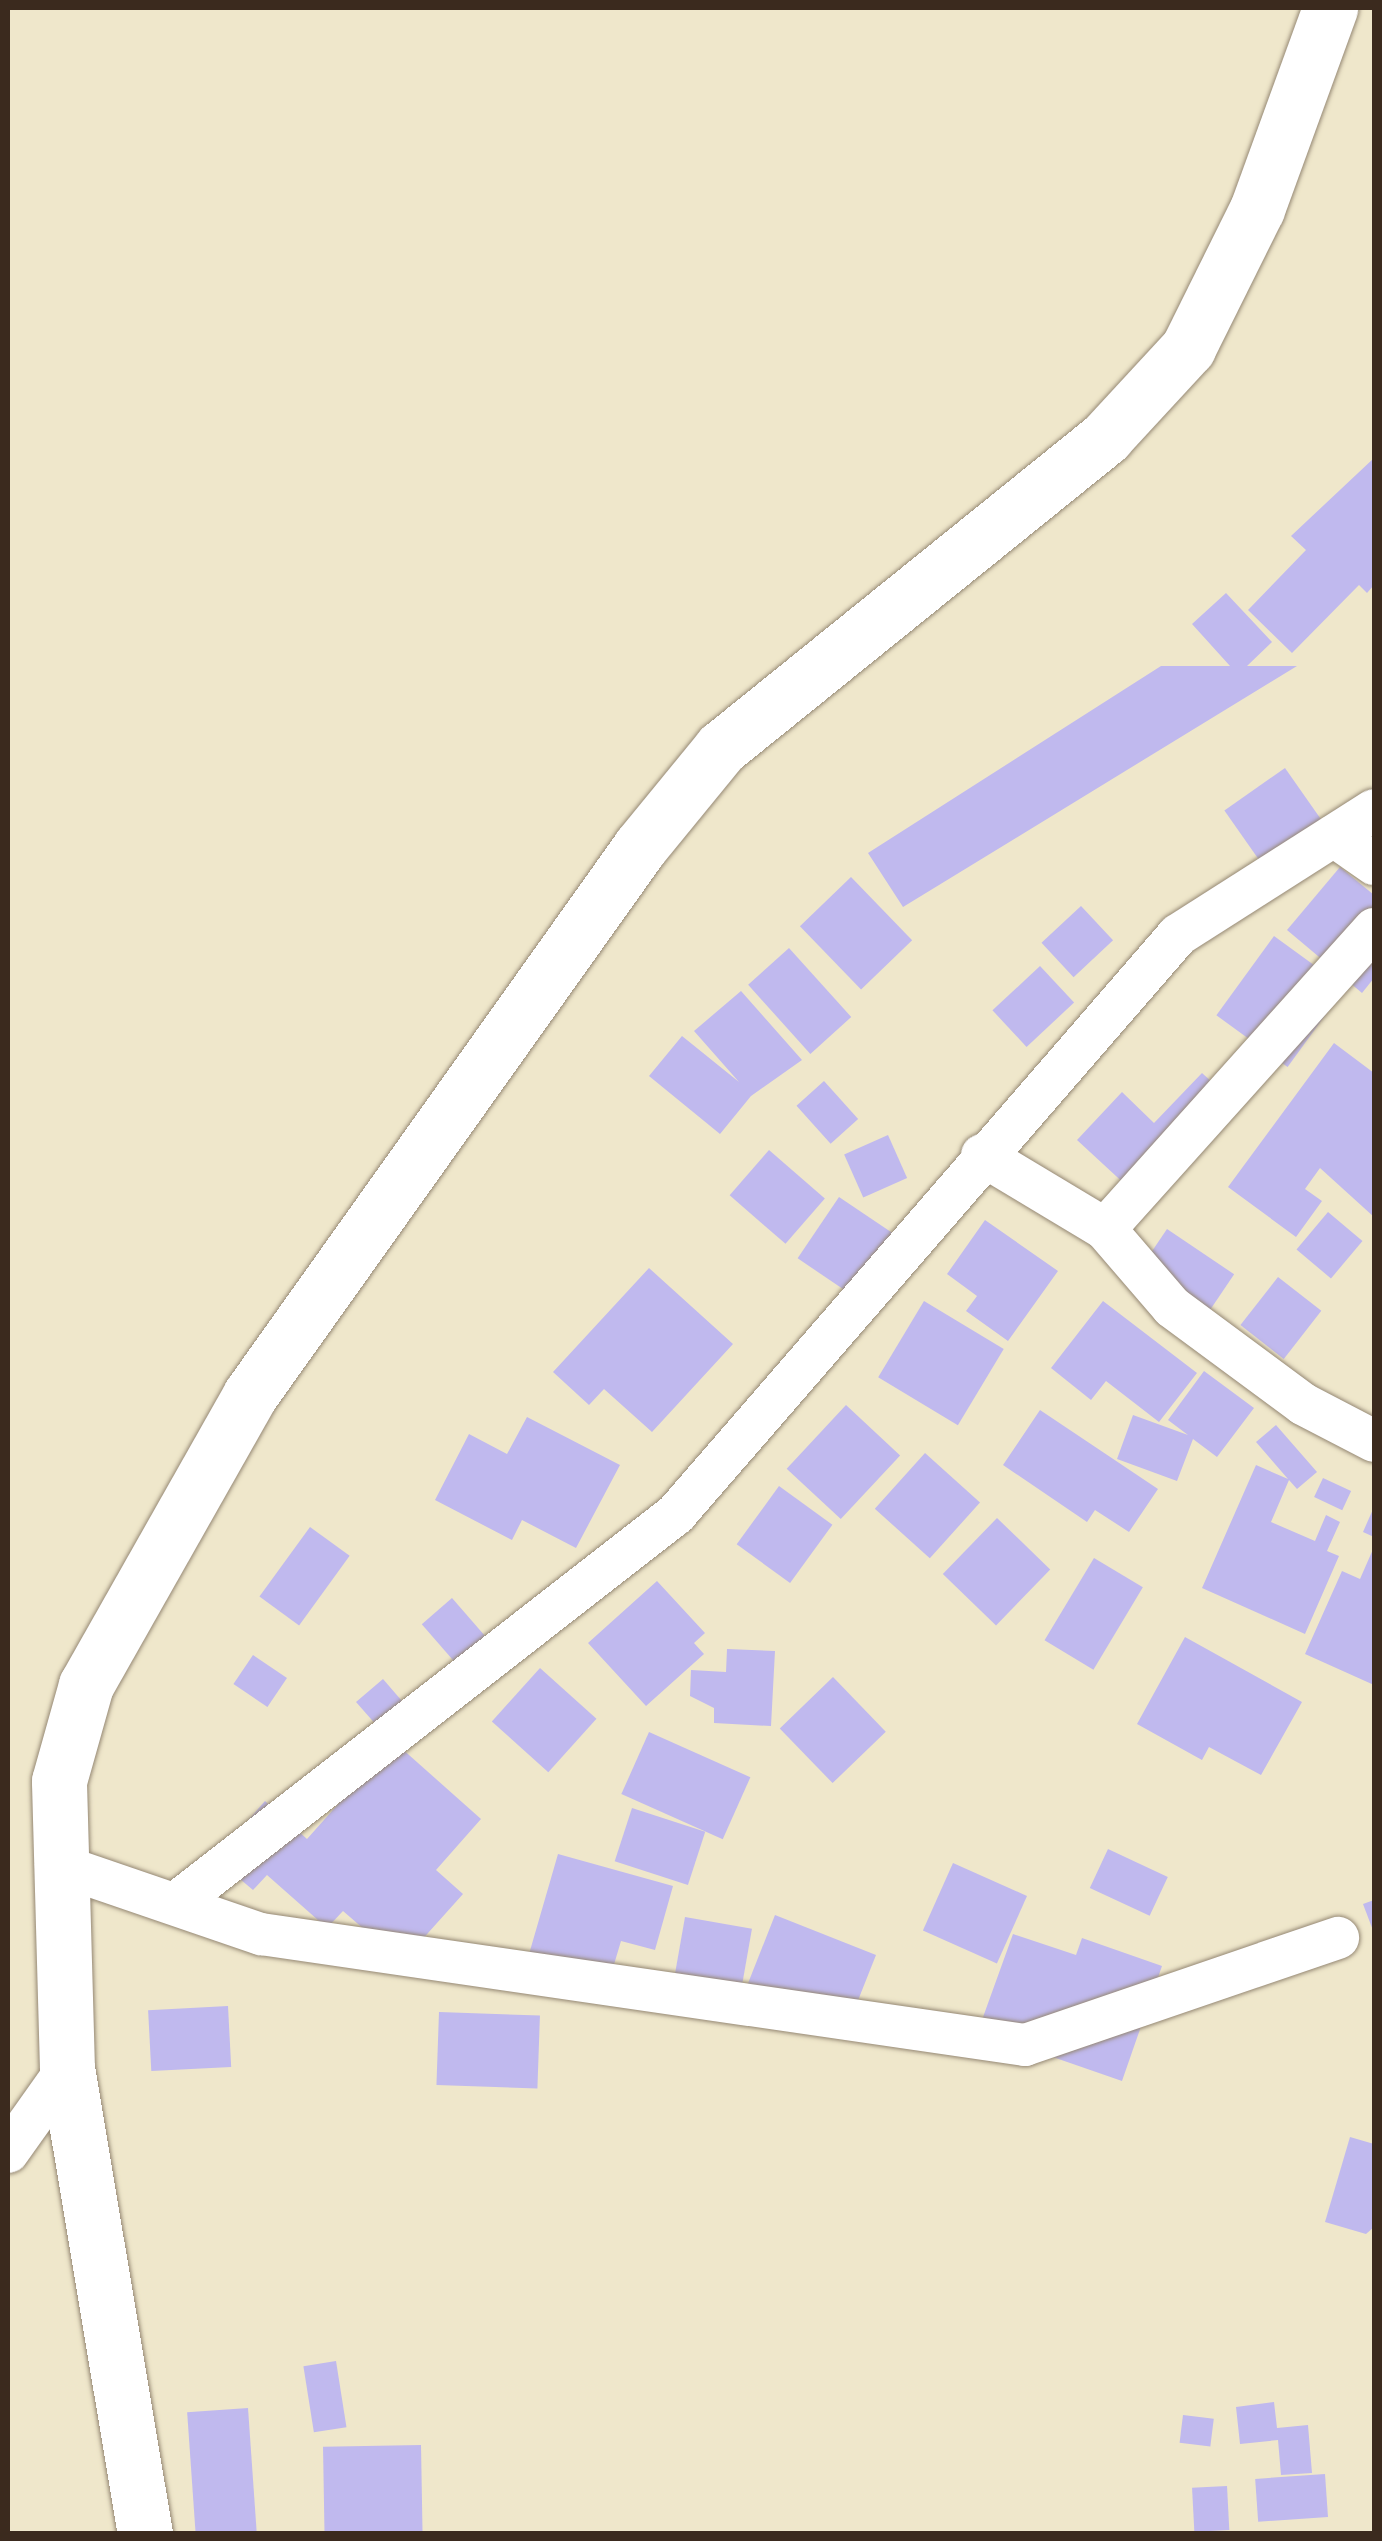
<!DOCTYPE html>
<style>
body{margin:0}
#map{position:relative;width:1382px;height:2541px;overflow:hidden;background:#efe7cb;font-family:Sriracha,sans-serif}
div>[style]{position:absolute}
.building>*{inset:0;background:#c0b9ee;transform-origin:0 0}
.roads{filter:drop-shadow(0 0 2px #958874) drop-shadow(0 0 2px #958874)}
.street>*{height:42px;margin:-21px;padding:0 21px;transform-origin:21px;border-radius:21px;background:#fff}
.secondary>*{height:55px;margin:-27.5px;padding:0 27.5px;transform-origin:27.5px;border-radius:27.5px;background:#fff}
span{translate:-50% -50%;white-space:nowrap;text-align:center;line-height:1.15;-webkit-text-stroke:10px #fbf7ec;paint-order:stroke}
.frame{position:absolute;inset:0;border:10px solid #3b2a1e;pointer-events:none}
</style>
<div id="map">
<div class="building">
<i style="clip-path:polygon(1374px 458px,1374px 585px,1367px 593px,1359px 585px,1292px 653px,1248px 610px,1306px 550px,1291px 536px)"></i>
<i style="clip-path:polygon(1226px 593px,1272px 642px,1247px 666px,1297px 666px,903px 907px,868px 853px,1161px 666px,1230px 666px,1192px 624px)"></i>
<i style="left:1285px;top:768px;width:81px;height:74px;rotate:55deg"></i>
<i style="clip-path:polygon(1340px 867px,1374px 895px,1374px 978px,1362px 993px,1287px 930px)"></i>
<i style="left:851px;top:877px;width:88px;height:71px;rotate:46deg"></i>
<i style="left:1081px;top:906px;width:47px;height:54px;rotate:47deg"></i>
<i style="left:1274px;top:936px;width:88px;height:98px;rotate:36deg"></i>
<i style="left:789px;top:948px;width:93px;height:55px;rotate:48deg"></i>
<i style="left:1040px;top:966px;width:50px;height:65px;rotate:47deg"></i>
<i style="clip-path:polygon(741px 991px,802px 1060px,751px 1096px,720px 1134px,649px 1076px,682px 1036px,739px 1082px,694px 1031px)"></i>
<i style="clip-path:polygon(1334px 1043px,1374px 1073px,1374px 1217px,1320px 1168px,1305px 1189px,1322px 1201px,1296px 1237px,1228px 1187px)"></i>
<i style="clip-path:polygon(1202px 1073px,1234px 1102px,1142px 1200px,1077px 1140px,1122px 1092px,1154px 1123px)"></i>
<i style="left:824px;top:1081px;width:51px;height:37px;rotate:48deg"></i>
<i style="left:888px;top:1135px;width:47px;height:48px;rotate:66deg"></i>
<i style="left:769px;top:1150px;width:74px;height:60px;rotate:41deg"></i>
<i style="left:839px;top:1197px;width:86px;height:74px;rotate:34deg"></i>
<i style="left:1328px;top:1212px;width:45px;height:49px;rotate:40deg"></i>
<i style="clip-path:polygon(985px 1220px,1058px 1271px,1008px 1341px,966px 1311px,977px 1296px,947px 1274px)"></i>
<i style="left:1167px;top:1229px;width:81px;height:64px;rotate:34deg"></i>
<i style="clip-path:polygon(649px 1268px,733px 1344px,652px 1432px,604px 1389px,589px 1405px,553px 1372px)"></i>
<i style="left:1278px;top:1277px;width:55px;height:61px;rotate:38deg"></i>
<i style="left:924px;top:1301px;width:93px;height:89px;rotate:31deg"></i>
<i style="clip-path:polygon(1103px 1301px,1197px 1373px,1159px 1422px,1106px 1381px,1091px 1400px,1051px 1368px)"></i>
<i style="clip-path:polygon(1204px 1371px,1254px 1408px,1217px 1457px,1193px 1439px,1177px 1481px,1117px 1459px,1133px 1415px,1188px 1435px,1168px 1420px)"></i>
<i style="left:846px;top:1405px;width:74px;height:87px;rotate:43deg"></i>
<i style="clip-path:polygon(1040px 1410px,1158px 1489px,1129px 1532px,1095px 1510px,1087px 1522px,1003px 1465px)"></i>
<i style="clip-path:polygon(527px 1417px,620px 1465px,576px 1548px,522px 1520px,512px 1540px,435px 1500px,469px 1434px,507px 1454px)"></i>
<i style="clip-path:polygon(1276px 1425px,1317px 1472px,1297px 1489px,1289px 1480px,1271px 1522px,1315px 1541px,1326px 1515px,1340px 1522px,1327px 1551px,1339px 1556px,1305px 1634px,1202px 1588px,1256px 1465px,1288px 1479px,1256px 1442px)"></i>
<i style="left:925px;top:1453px;width:74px;height:75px;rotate:42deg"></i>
<i style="left:1323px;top:1478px;width:31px;height:21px;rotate:25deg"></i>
<i style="left:779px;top:1486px;width:66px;height:72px;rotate:36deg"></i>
<i style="clip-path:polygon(1374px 1507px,1374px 1537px,1363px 1532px)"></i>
<i style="left:997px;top:1518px;width:74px;height:78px;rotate:44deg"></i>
<i style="left:310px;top:1527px;width:49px;height:86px;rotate:36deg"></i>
<i style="clip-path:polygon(1374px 1547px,1374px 1685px,1305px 1654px,1342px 1571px,1360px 1579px)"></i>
<i style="left:1094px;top:1558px;width:57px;height:96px;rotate:31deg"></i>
<i style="clip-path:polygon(657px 1581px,705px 1633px,694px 1643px,704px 1654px,646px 1706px,588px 1643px)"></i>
<i style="left:452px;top:1598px;width:57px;height:40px;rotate:49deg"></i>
<i style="clip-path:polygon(1185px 1637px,1302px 1702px,1261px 1775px,1209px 1747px,1202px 1760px,1137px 1724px)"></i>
<i style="clip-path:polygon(727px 1649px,775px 1651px,771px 1726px,714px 1723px,714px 1708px,690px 1696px,691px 1670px,726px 1672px)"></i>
<i style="left:253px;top:1655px;width:41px;height:35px;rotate:34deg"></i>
<i style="left:540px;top:1668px;width:76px;height:72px;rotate:42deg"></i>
<i style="left:833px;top:1677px;width:76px;height:74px;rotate:46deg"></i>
<i style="clip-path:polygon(383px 1679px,408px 1708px,382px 1731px,481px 1819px,436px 1870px,463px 1894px,402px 1962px,343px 1911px,327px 1928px,267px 1875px,253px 1890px,215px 1858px,265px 1801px,307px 1839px,340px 1802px,378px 1727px,356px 1702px)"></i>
<i style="left:649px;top:1732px;width:111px;height:68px;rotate:24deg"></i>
<i style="left:632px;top:1808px;width:77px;height:56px;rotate:18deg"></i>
<i style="left:1108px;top:1849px;width:66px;height:43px;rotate:25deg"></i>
<i style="clip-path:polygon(558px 1854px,673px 1886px,655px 1950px,621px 1941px,610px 1978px,525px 1968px)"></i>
<i style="left:953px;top:1863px;width:81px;height:74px;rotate:24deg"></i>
<i style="clip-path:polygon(1374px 1900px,1374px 1933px,1363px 1904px)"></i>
<i style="clip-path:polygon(775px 1915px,876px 1955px,853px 2013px,743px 1996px)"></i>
<i style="left:685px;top:1917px;width:68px;height:73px;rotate:10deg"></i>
<i style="clip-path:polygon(1013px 1934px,1076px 1955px,1082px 1938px,1162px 1966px,1122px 2081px,978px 2031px)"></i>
<i style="left:228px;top:2006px;width:61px;height:80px;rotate:87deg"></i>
<i style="left:439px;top:2012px;width:101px;height:73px;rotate:2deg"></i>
<i style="clip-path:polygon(1350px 2137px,1374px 2144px,1374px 2227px,1366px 2234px,1325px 2222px)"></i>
<i style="left:336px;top:2361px;width:67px;height:33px;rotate:81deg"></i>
<i style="clip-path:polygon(1274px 2402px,1277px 2428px,1308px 2425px,1312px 2473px,1281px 2475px,1278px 2440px,1240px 2444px,1236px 2407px)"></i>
<i style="left:248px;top:2408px;width:126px;height:61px;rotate:86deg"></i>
<i style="left:1183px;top:2415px;width:31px;height:28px;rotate:7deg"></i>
<i style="left:421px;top:2445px;width:89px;height:98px;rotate:89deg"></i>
<i style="left:1325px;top:2474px;width:43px;height:70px;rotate:86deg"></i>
<i style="left:1227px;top:2486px;width:44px;height:35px;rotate:87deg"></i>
</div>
<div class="roads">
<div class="street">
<i style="left:1334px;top:836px;width:49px;rotate:35deg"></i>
<i style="left:982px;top:1155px;width:144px;rotate:31deg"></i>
<i style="left:1105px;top:1229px;width:103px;rotate:49.3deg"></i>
<i style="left:1172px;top:1307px;width:163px;rotate:36.5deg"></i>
<i style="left:1303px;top:1404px;width:80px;rotate:27.5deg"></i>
<i style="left:1105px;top:1229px;width:403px;rotate:-48.1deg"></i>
<i style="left:56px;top:1864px;width:217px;rotate:18.9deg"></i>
<i style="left:261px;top:1934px;width:772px;rotate:8.27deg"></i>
<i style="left:1025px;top:2045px;width:331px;rotate:-18.9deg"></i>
<i style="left:180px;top:1900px;width:628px;rotate:-37.89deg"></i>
<i style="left:676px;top:1514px;width:766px;rotate:-49.07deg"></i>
<i style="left:1178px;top:935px;width:232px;rotate:-32.5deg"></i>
<i style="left:8px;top:2152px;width:102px;rotate:-54.6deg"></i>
</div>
<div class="secondary">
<i style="left:145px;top:2534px;width:471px;rotate:-99.5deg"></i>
<i style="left:67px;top:2069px;width:288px;rotate:-91.6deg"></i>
<i style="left:59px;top:1781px;width:100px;rotate:-74.3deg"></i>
<i style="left:86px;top:1685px;width:333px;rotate:-60.5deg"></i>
<i style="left:250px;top:1395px;width:673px;rotate:-54.56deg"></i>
<i style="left:640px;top:847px;width:128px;rotate:-50.7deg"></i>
<i style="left:721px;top:748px;width:495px;rotate:-38.9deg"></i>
<i style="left:1106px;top:437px;width:121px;rotate:-47.3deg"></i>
<i style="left:1188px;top:348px;width:155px;rotate:-63.6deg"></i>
<i style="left:1257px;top:209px;width:214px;rotate:-70deg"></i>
</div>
</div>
<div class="frame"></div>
</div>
